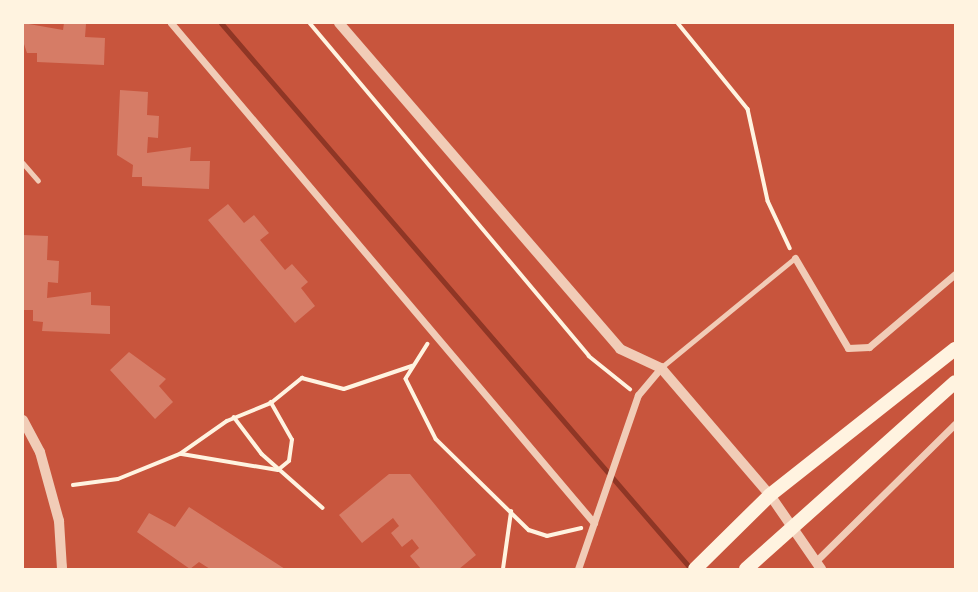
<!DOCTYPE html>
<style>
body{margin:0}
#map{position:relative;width:978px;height:592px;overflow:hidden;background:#c8553d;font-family:"Titillium Web",sans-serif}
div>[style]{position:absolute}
.stream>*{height:5px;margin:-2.5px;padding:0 2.5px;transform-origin:2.5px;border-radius:2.5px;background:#8f3625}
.building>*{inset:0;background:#d67c66}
.path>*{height:3.5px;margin:-1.75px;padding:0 1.75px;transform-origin:1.75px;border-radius:1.75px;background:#fff3e0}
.service>*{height:4.5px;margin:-2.25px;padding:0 2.25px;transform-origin:2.25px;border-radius:2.25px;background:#f1ccb7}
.minor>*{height:7px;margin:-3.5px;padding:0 3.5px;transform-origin:3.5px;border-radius:3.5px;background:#f1ccb7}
.tertiary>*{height:10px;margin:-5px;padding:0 5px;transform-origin:5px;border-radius:5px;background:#f1ccb7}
.trunk>*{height:14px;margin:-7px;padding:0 7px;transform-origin:7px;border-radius:7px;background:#fff3e0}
span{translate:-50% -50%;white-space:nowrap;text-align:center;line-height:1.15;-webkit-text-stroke:6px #fff3e0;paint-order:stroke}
.frame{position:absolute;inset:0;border:24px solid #fff3e0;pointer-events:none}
</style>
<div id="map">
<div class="stream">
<i style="left:221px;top:23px;width:720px;rotate:49.28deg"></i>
</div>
<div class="building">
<i style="clip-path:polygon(23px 23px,63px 30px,64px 23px,86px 24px,85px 37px,105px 38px,104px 65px,37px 62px,37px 53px,27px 53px,23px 41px)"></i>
<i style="clip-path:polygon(120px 90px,148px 92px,147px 115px,159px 116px,158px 138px,148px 137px,147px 153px,191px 147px,190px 161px,210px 161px,209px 189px,142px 186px,142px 177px,132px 177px,133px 165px,117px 155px)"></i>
<i style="clip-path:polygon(228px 204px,244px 223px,254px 215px,269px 233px,260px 240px,285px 270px,292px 264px,308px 282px,301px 288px,315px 306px,295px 323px,208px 220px)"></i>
<i style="clip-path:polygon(23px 235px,48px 236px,47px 260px,59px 261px,58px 283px,48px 282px,47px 298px,91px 292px,91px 305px,110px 306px,110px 334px,42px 331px,43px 322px,33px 321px,33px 310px,24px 310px)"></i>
<i style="clip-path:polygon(129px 352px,166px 379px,159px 386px,173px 402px,155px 419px,110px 370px)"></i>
<i style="clip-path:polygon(389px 474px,410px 474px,476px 555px,459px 569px,421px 569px,410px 556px,419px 548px,412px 539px,402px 547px,391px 533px,399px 526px,393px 518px,362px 543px,339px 515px)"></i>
<i style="clip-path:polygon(189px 507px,285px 569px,210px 569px,199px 562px,190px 569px,137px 532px,149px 513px,175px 527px)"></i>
</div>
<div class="path">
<i style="left:310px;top:23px;width:434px;rotate:50deg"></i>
<i style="left:589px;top:356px;width:53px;rotate:38.8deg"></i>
<i style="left:678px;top:23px;width:111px;rotate:50.9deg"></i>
<i style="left:748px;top:109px;width:94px;rotate:77.7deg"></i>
<i style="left:768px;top:201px;width:52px;rotate:64.9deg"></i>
<i style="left:428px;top:344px;width:41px;rotate:122.2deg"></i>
<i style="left:406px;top:379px;width:67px;rotate:63.4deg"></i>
<i style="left:436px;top:439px;width:130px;rotate:44.4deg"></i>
<i style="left:529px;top:530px;width:19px;rotate:18deg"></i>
<i style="left:547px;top:536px;width:35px;rotate:-13deg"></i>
<i style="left:234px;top:417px;width:46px;rotate:52.9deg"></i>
<i style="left:262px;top:454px;width:81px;rotate:41.5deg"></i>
<i style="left:182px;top:454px;width:97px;rotate:9.5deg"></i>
<i style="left:278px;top:470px;width:14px;rotate:-39deg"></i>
<i style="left:289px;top:461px;width:21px;rotate:-82deg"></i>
<i style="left:292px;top:440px;width:43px;rotate:-119.6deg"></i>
<i style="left:73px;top:485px;width:45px;rotate:-7.6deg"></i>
<i style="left:118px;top:479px;width:67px;rotate:-22deg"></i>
<i style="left:180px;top:454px;width:57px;rotate:-35.1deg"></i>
<i style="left:227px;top:421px;width:48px;rotate:-22.2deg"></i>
<i style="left:271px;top:403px;width:40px;rotate:-39deg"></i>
<i style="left:302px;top:378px;width:43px;rotate:14.7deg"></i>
<i style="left:344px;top:389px;width:72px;rotate:-18.7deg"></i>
<i style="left:503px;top:569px;width:58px;rotate:-82deg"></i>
</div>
<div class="service">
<i style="left:23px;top:163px;width:23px;rotate:49deg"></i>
<i style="left:663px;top:366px;width:171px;rotate:-39.3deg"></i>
</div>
<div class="minor">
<i style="left:171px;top:23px;width:655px;rotate:49.77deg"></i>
<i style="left:795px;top:258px;width:104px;rotate:59.5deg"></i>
<i style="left:848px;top:348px;width:21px;rotate:-3deg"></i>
<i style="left:869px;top:347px;width:113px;rotate:-40.3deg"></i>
<i style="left:817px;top:560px;width:194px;rotate:-44.6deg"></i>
<i style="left:578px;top:569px;width:184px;rotate:-71deg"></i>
<i style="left:638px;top:395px;width:35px;rotate:-50deg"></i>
</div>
<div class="tertiary">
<i style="left:339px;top:23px;width:430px;rotate:49.2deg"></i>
<i style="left:620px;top:349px;width:45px;rotate:24.9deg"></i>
<i style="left:661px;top:368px;width:167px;rotate:49.4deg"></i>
<i style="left:770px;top:495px;width:90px;rotate:55.4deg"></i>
<i style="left:23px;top:420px;width:36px;rotate:62deg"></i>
<i style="left:40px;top:452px;width:72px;rotate:74.6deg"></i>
<i style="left:59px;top:521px;width:48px;rotate:86.4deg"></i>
</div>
<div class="trunk">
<i style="left:695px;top:569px;width:105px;rotate:-44.6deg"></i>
<i style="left:770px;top:495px;width:236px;rotate:-38.3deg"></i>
<i style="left:746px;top:569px;width:280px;rotate:-41.8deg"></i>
</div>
<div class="frame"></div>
</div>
